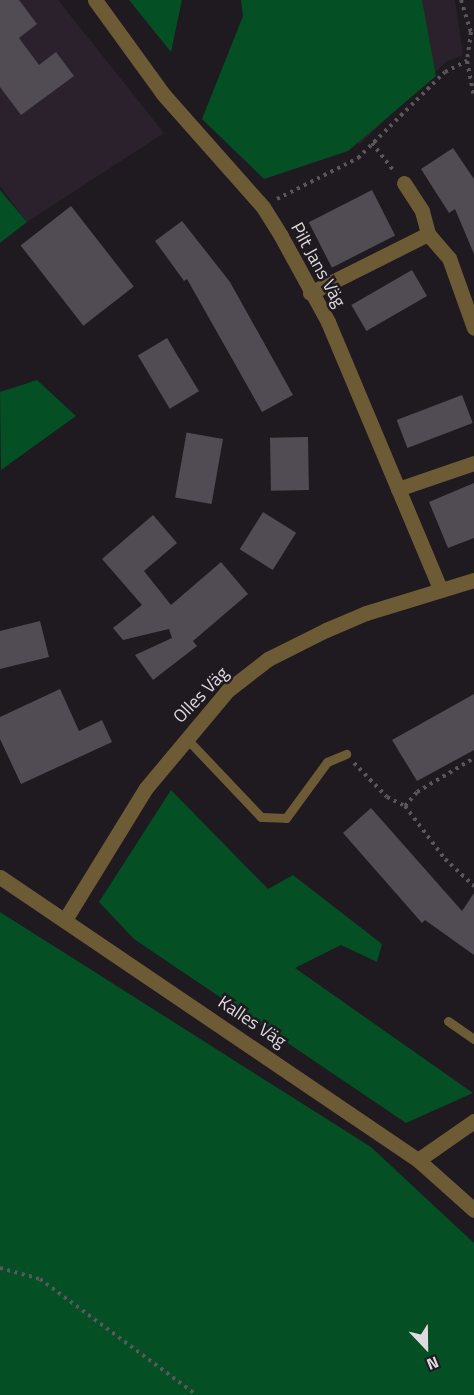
<!DOCTYPE html>
<meta charset="utf-8">
<style>
body{margin:0}
#map{position:relative;width:474px;height:1395px;overflow:hidden;background:#1f1920;font-family:"Titillium Web",sans-serif}
div>[style]{position:absolute}
.built>*{inset:0;background:#2b212c}
.green>*{inset:0;background:#044f23}
.building>*{inset:0;background:#514b54;transform-origin:0 0}
.path>*{height:4px;margin-top:-2px;transform-origin:0;background:repeating-linear-gradient(90deg,#5b565c 0 3px,transparent 0 7.5px)}
.service>*{height:9px;margin:-4.5px;padding:0 4.5px;transform-origin:4.5px;border-radius:4.5px;background:#6d5b36}
.minor>*{height:15px;margin:-7.5px;padding:0 7.5px;transform-origin:7.5px;border-radius:7.5px;background:#6d5b36}
.tertiary>*{height:15px;margin:-7.5px;padding:0 7.5px;transform-origin:7.5px;border-radius:7.5px;background:#6d5b36}
span{translate:-50% -50%;white-space:nowrap;text-align:center;line-height:1.15;-webkit-text-stroke:5px #1f1920;paint-order:stroke}
.street-label{font-size:18px;color:#dedadf}
.north{position:absolute;left:396px;top:1317px;width:60px;height:60px;-webkit-text-stroke:4px #1f1920;paint-order:stroke;rotate:158deg;font-size:16px;font-weight:700;line-height:24px;text-align:center;color:#dedadf}
.north::after{content:'';display:block;margin:auto;width:21px;height:27px;background:#dedadf;clip-path:polygon(50% 0,100% 100%,50% 72%,0 100%)}
</style>
<div id="map">
<div class="built">
<i style="clip-path:polygon(0 0,58px 0,164px 133px,27px 222px,0 186px)"></i>
<i style="clip-path:polygon(312px 0,455px 0,463px 55px,446px 62px,359px 145px)"></i>
</div>
<div class="green">
<i style="clip-path:polygon(129px 0,182px 0,171px 52px)"></i>
<i style="clip-path:polygon(241px 0,422px 0,436px 76px,348px 151px,264px 179px,202px 119px,243px 16px)"></i>
<i style="clip-path:polygon(0 190px,27px 222px,0 243px)"></i>
<i style="clip-path:polygon(37px 380px,76px 416px,1px 470px,0 392px)"></i>
<i style="clip-path:polygon(171px 790px,268px 889px,293px 875px,382px 944px,377px 962px,341px 945px,295px 968px,473px 1093px,406px 1123px,134px 939px,99px 902px)"></i>
<i style="clip-path:polygon(0 912px,371px 1147px,474px 1243px,474px 1395px,0 1395px)"></i>
</div>
<div class="building">
<i style="clip-path:polygon(0 0,19px 0,37px 24px,19px 38px,39px 65px,56px 52px,74px 76px,21px 115px,0 87px)"></i>
<i style="clip-path:polygon(453px 148px,474px 179px,474px 254px,455px 209px,449px 213px,421px 169px)"></i>
<i style="left:372px;top:190px;width:51px;height:71px;rotate:63deg"></i>
<i style="left:71px;top:206px;width:102px;height:64px;rotate:52deg"></i>
<i style="clip-path:polygon(182px 221px,230px 282px,293px 395px,262px 412px,187px 279px,184px 281px,155px 241px)"></i>
<i style="left:412px;top:270px;width:30px;height:70px;rotate:60deg"></i>
<i style="left:167px;top:338px;width:62px;height:34px;rotate:59deg"></i>
<i style="left:462px;top:395px;width:30px;height:70px;rotate:69deg"></i>
<i style="left:308px;top:437px;width:53px;height:38px;rotate:89deg"></i>
<i style="left:223px;top:439px;width:66px;height:37px;rotate:100deg"></i>
<i style="clip-path:polygon(474px 483px,474px 538px,448px 548px,429px 502px)"></i>
<i style="left:263px;top:512px;width:39px;height:44px;rotate:32deg"></i>
<i style="clip-path:polygon(153px 515px,177px 543px,144px 571px,171px 605px,221px 562px,248px 594px,193px 641px,197px 646px,153px 680px,135px 655px,172px 638px,169px 629px,123px 640px,113px 628px,142px 605px,102px 559px)"></i>
<i style="clip-path:polygon(40px 621px,49px 657px,0 669px,0 631px)"></i>
<i style="clip-path:polygon(60px 689px,79px 731px,102px 720px,112px 742px,21px 784px,0 739px,0 717px)"></i>
<i style="clip-path:polygon(474px 694px,474px 750px,417px 781px,392px 740px)"></i>
<i style="clip-path:polygon(371px 808px,462px 911px,474px 893px,474px 955px,425px 920px,422px 923px,343px 833px)"></i>
</div>
<div class="path">
<i style="left:461px;top:0;width:34px;rotate:73deg"></i>
<i style="left:471px;top:32px;width:29px;rotate:98deg"></i>
<i style="left:467px;top:61px;width:37px;rotate:79deg"></i>
<i style="left:372px;top:143px;width:36px;rotate:52deg"></i>
<i style="left:277px;top:199px;width:91px;rotate:-26.8deg"></i>
<i style="left:358px;top:158px;width:122px;rotate:-44.7deg"></i>
<i style="left:445px;top:72px;width:25px;rotate:-27deg"></i>
<i style="left:354px;top:763px;width:47px;rotate:45.9deg"></i>
<i style="left:387px;top:797px;width:20px;rotate:27deg"></i>
<i style="left:405px;top:806px;width:66px;rotate:53deg"></i>
<i style="left:445px;top:859px;width:40px;rotate:43deg"></i>
<i style="left:405px;top:806px;width:18px;rotate:-49deg"></i>
<i style="left:417px;top:792px;width:66px;rotate:-30.8deg"></i>
<i style="left:0;top:1268px;width:41px;rotate:15.4deg"></i>
<i style="left:40px;top:1279px;width:195px;rotate:36.5deg"></i>
</div>
<div class="service">
<i style="left:186px;top:738px;width:109px;rotate:46.5deg"></i>
<i style="left:261px;top:817px;width:25px;rotate:2deg"></i>
<i style="left:286px;top:818px;width:69px;rotate:-53.8deg"></i>
<i style="left:327px;top:762px;width:21px;rotate:-23deg"></i>
<i style="left:448px;top:1021px;width:32px;rotate:35deg"></i>
</div>
<div class="minor">
<i style="left:95px;top:0;width:116px;rotate:54.1deg"></i>
<i style="left:163px;top:94px;width:151px;rotate:48.5deg"></i>
<i style="left:263px;top:207px;width:34px;rotate:58deg"></i>
<i style="left:281px;top:236px;width:98px;rotate:61.3deg"></i>
<i style="left:328px;top:322px;width:290px;rotate:67.2deg"></i>
<i style="left:404px;top:183px;width:33px;rotate:57deg"></i>
<i style="left:422px;top:211px;width:24px;rotate:75deg"></i>
<i style="left:310px;top:293px;width:132px;rotate:-26.6deg"></i>
<i style="left:428px;top:234px;width:32px;rotate:49deg"></i>
<i style="left:449px;top:258px;width:74px;rotate:70.3deg"></i>
<i style="left:398px;top:489px;width:80px;rotate:-18.9deg"></i>
<i style="left:66px;top:918px;width:153px;rotate:-58.4deg"></i>
<i style="left:146px;top:788px;width:128px;rotate:-50.1deg"></i>
<i style="left:228px;top:690px;width:51px;rotate:-37.8deg"></i>
<i style="left:268px;top:659px;width:65px;rotate:-26.6deg"></i>
<i style="left:326px;top:630px;width:43px;rotate:-23deg"></i>
<i style="left:366px;top:613px;width:113px;rotate:-17deg"></i>
<i style="left:418px;top:1160px;width:68px;rotate:-34.9deg"></i>
</div>
<div class="tertiary">
<i style="left:0;top:877px;width:505px;rotate:34.1deg"></i>
<i style="left:418px;top:1160px;width:75px;rotate:41.8deg"></i>
</div>
<div class="street-label">
<span style="left:318px;top:265px;rotate:61deg">Pilt Jans Väg</span>
<span style="left:201px;top:695px;rotate:-46deg">Olles Väg</span>
<span style="left:252px;top:1022px;rotate:34deg">Kalles Väg</span>
</div>
<div class="north">N</div>
</div>
